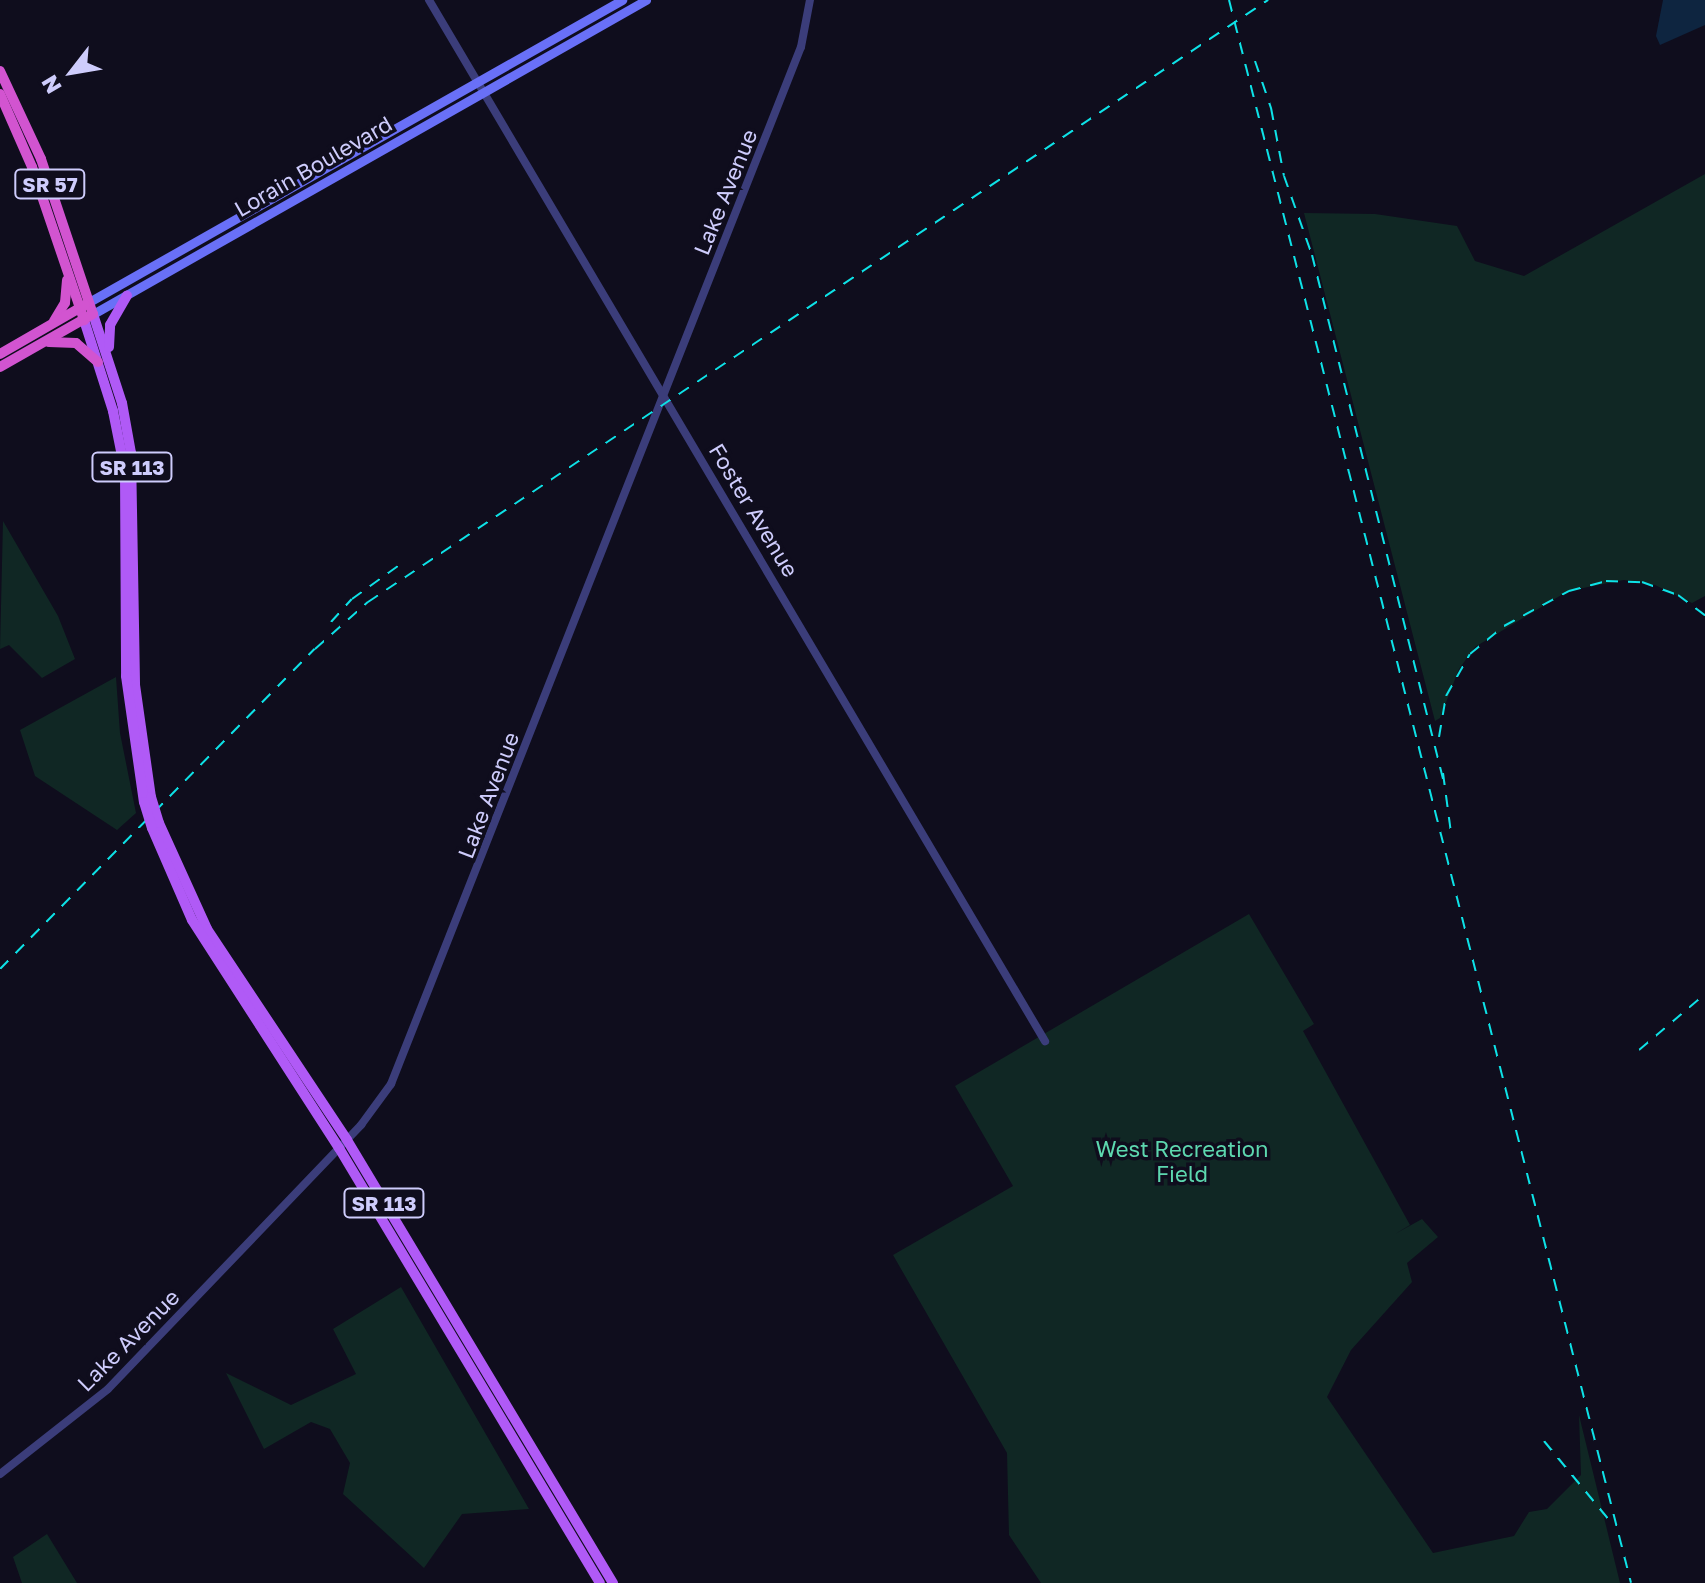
<!DOCTYPE html>
<style>
body{margin:0}
#map{position:relative;width:1705px;height:1583px;overflow:hidden;background:#0f0d1d;font-family:"Golos Text",sans-serif}
div>[style]{position:absolute}
.green>*{inset:0;background:#102724}
.water>*{inset:0;background:#0e2540}
.tertiary>*{height:8px;margin:-4px;padding:0 4px;transform-origin:4px;border-radius:4px;background:#3b3d7a}
.secondary>*{height:9px;margin:-4.5px;padding:0 4.5px;transform-origin:4.5px;border-radius:4.5px;background:#6970f7}
.primary>*{height:10px;margin:-5px;padding:0 5px;transform-origin:5px;border-radius:5px;background:#b05af6}
.trunk>*{height:10px;margin:-5px;padding:0 5px;transform-origin:5px;border-radius:5px;background:#d254d0}
.rail>*{height:2px;margin-top:-1px;transform-origin:0;background:repeating-linear-gradient(90deg,#0de2e7 0 12px,transparent 0 22px)}
.primary-bridge>*{height:10px;margin:-5px;padding:0 5px;transform-origin:5px;border-radius:5px;background:#b05af6}
span{translate:-50% -50%;white-space:nowrap;text-align:center;line-height:1.15;-webkit-text-stroke:7px #0f0d1d;paint-order:stroke}
.shield-label span{padding:2px 6px;background:#0f0d1d;border:2px solid;border-radius:6px;-webkit-text-stroke-width:0}
.shield-label{font-size:20px;color:#ceccfc;font-weight:700}
.street-label{font-size:22px;color:#ceccfc}
.park-label{font-size:22px;color:#5dd7af}
.north{position:absolute;left:32px;top:32px;width:80px;height:80px;-webkit-text-stroke:6px #0f0d1d;paint-order:stroke;rotate:239deg;font-size:22px;font-weight:700;line-height:32px;text-align:center;color:#ceccfc}
.north::after{content:'';display:block;margin:auto;width:28px;height:36px;background:#ceccfc;clip-path:polygon(50% 0,100% 100%,50% 72%,0 100%)}
</style>
<div id="map">
<div class="green">
<i style="clip-path:polygon(1705px 174px,1705px 596px,1692px 603px,1655px 585px,1624px 580px,1568px 591px,1475px 647px,1459px 669px,1440px 718px,1435px 721px,1304px 213px,1375px 214px,1457px 226px,1475px 261px,1524px 276px)"></i>
<i style="clip-path:polygon(3px 521px,58px 616px,75px 659px,42px 678px,9px 645px,0 649px)"></i>
<i style="clip-path:polygon(116px 677px,120px 733px,136px 813px,117px 830px,35px 776px,20px 730px)"></i>
<i style="clip-path:polygon(1249px 914px,1314px 1024px,1303px 1031px,1410px 1225px,1395px 1234px,1422px 1219px,1438px 1237px,1407px 1263px,1412px 1282px,1351px 1350px,1327px 1397px,1433px 1553px,1514px 1536px,1529px 1512px,1547px 1509px,1581px 1475px,1579px 1415px,1620px 1583px,1041px 1583px,1009px 1535px,1007px 1453px,893px 1255px,1013px 1186px,955px 1086px)"></i>
<i style="clip-path:polygon(401px 1287px,529px 1509px,462px 1514px,424px 1568px,343px 1494px,350px 1463px,330px 1429px,311px 1422px,264px 1449px,226px 1373px,291px 1405px,356px 1374px,333px 1329px)"></i>
<i style="clip-path:polygon(47px 1534px,77px 1583px,22px 1583px,13px 1557px)"></i>
</div>
<div class="water">
<i style="clip-path:polygon(1663px 0,1705px 0,1705px 25px,1660px 45px,1656px 36px)"></i>
</div>
<div class="tertiary">
<i style="left:429px;top:0;width:1210px;rotate:59.39deg"></i>
<i style="left:0;top:1474px;width:137px;rotate:-38.2deg"></i>
<i style="left:108px;top:1389px;width:366px;rotate:-46.2deg"></i>
<i style="left:361px;top:1125px;width:51px;rotate:-53.8deg"></i>
<i style="left:391px;top:1084px;width:1115px;rotate:-68.43deg"></i>
<i style="left:801px;top:47px;width:48px;rotate:-79.2deg"></i>
</div>
<div class="secondary">
<i style="left:89px;top:302px;width:613px;rotate:-29.54deg"></i>
<i style="left:93px;top:314px;width:636px;rotate:-29.59deg"></i>
</div>
<div class="primary">
<i style="left:93px;top:314px;width:94px;rotate:72deg"></i>
<i style="left:122px;top:403px;width:51px;rotate:79.8deg"></i>
<i style="left:131px;top:453px;width:232px;rotate:89deg"></i>
<i style="left:135px;top:685px;width:113px;rotate:81.9deg"></i>
<i style="left:84px;top:320px;width:96px;rotate:72.3deg"></i>
<i style="left:113px;top:411px;width:61px;rotate:78.7deg"></i>
<i style="left:125px;top:471px;width:205px;rotate:89.7deg"></i>
<i style="left:126px;top:676px;width:127px;rotate:81.9deg"></i>
<i style="left:109px;top:347px;width:22px;rotate:-87deg"></i>
<i style="left:110px;top:325px;width:34px;rotate:-60deg"></i>
<i style="left:159px;top:823px;width:116px;rotate:65.6deg"></i>
<i style="left:207px;top:929px;width:253px;rotate:56.4deg"></i>
<i style="left:347px;top:1140px;width:517px;rotate:59.02deg"></i>
<i style="left:152px;top:828px;width:100px;rotate:66.5deg"></i>
<i style="left:192px;top:920px;width:271px;rotate:57.2deg"></i>
<i style="left:339px;top:1148px;width:507px;rotate:59.04deg"></i>
</div>
<div class="trunk">
<i style="left:0;top:71px;width:97px;rotate:65deg"></i>
<i style="left:41px;top:159px;width:163px;rotate:71.5deg"></i>
<i style="left:93px;top:314px;width:107px;rotate:150.3deg"></i>
<i style="left:0;top:94px;width:80px;rotate:66.3deg"></i>
<i style="left:32px;top:167px;width:162px;rotate:71.2deg"></i>
<i style="left:54px;top:321px;width:21px;rotate:-59deg"></i>
<i style="left:65px;top:303px;width:23px;rotate:-85deg"></i>
<i style="left:49px;top:342px;width:27px;rotate:2deg"></i>
<i style="left:76px;top:343px;width:29px;rotate:41deg"></i>
<i style="left:0;top:354px;width:98px;rotate:-30deg"></i>
</div>
<div class="rail">
<i style="left:1229px;top:0;width:1633px;rotate:75.75deg"></i>
<i style="left:1255px;top:61px;width:50px;rotate:71.2deg"></i>
<i style="left:1271px;top:108px;width:69px;rotate:79.2deg"></i>
<i style="left:1284px;top:176px;width:84px;rotate:70.5deg"></i>
<i style="left:1312px;top:255px;width:544px;rotate:75.96deg"></i>
<i style="left:331px;top:622px;width:31px;rotate:-48deg"></i>
<i style="left:352px;top:599px;width:57px;rotate:-35.7deg"></i>
<i style="left:1439px;top:737px;width:42px;rotate:-80.3deg"></i>
<i style="left:1446px;top:696px;width:48px;rotate:-60.3deg"></i>
<i style="left:1470px;top:654px;width:44px;rotate:-39.5deg"></i>
<i style="left:1504px;top:626px;width:74px;rotate:-28.3deg"></i>
<i style="left:1569px;top:591px;width:38px;rotate:-15deg"></i>
<i style="left:1606px;top:581px;width:36px;rotate:2deg"></i>
<i style="left:1642px;top:582px;width:38px;rotate:20deg"></i>
<i style="left:1678px;top:595px;width:34px;rotate:37deg"></i>
<i style="left:1443px;top:773px;width:61px;rotate:82.4deg"></i>
<i style="left:0;top:969px;width:449px;rotate:-45.5deg"></i>
<i style="left:315px;top:649px;width:71px;rotate:-41.6deg"></i>
<i style="left:368px;top:602px;width:1083px;rotate:-33.78deg"></i>
<i style="left:1639px;top:1050px;width:87px;rotate:-40.3deg"></i>
<i style="left:1544px;top:1441px;width:104px;rotate:50.5deg"></i>
</div>
<div class="primary-bridge">
<i style="left:151px;top:797px;width:27px;rotate:73deg"></i>
<i style="left:144px;top:802px;width:27px;rotate:73deg"></i>
</div>
<div class="shield-label">
<span style="left:50px;top:184px">SR 57</span>
<span style="left:132px;top:467px">SR 113</span>
<span style="left:384px;top:1203px">SR 113</span>
</div>
<div class="street-label">
<span style="left:313px;top:166px;rotate:-30deg">Lorain Boulevard</span>
<span style="left:725px;top:192px;rotate:-68deg">Lake Avenue</span>
<span style="left:754px;top:510px;rotate:59deg">Foster Avenue</span>
<span style="left:488px;top:795px;rotate:-69deg">Lake Avenue</span>
<span style="left:128px;top:1340px;rotate:-45deg">Lake Avenue</span>
</div>
<div class="park-label">
<span style="left:1182px;top:1161px">West Recreation<br>Field</span>
</div>
<div class="north">N</div>
</div>
